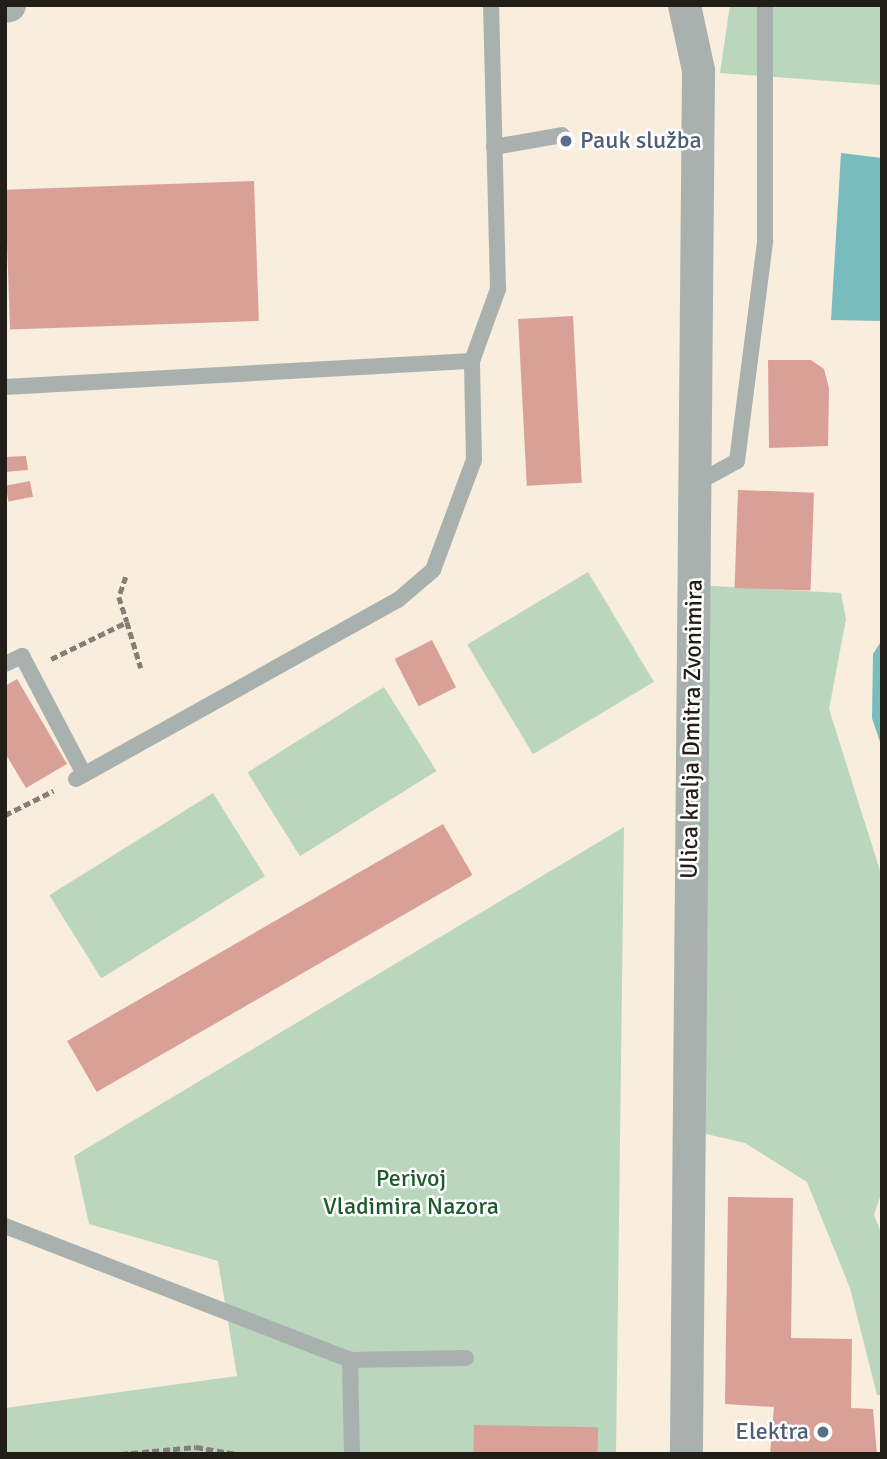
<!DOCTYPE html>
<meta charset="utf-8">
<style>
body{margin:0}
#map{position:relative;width:887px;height:1459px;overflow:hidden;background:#f9eddd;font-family:Signika,sans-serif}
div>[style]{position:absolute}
.green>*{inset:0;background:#bad6bd;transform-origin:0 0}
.water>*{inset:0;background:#78bcbd}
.building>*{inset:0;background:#d9a098;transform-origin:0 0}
.path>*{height:4.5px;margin-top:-2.25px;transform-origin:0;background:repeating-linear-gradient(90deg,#867e74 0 7px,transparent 0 10.5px)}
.lane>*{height:16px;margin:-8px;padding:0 8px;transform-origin:8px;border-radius:8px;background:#a8b1ae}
.street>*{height:33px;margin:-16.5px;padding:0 16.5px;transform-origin:16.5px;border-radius:16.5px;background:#a8b1ae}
.dots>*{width:19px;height:19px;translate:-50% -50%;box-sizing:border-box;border:4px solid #fff;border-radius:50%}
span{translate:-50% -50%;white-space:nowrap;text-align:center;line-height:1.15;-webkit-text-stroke:5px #fff;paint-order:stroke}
.service-label{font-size:24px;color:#4e5e75}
.left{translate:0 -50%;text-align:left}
.right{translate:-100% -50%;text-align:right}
.street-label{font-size:24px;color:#211d17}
.park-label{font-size:24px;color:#1c5a2b}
.frame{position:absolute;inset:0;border:7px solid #211d17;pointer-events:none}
</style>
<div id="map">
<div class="green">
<i style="clip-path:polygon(730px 5px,882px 5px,882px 85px,720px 73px)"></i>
<i style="left:588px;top:572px;width:128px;height:141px;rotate:59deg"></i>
<i style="clip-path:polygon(694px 585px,841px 593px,846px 619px,829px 709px,882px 877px,882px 1191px,874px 1215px,882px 1235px,882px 1395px,877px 1395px,850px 1288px,807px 1182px,745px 1143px,689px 1130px)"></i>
<i style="left:384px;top:687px;width:99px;height:161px;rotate:58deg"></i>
<i style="left:213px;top:793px;width:98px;height:193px;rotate:58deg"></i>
<i style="clip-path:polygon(624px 827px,616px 1454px,5px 1454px,5px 1408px,237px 1376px,218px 1261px,89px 1224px,74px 1156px)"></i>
</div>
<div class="water">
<i style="clip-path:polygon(841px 153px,882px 158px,882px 321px,831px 320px)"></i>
<i style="clip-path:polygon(882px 640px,882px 748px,872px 718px,873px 654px)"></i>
</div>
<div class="building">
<i style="left:254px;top:181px;width:140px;height:249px;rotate:88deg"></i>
<i style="left:573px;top:316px;width:167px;height:55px;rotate:87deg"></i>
<i style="clip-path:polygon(768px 360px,811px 360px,824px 369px,829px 388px,828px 446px,769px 448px)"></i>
<i style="clip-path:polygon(26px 456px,28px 470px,5px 472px,5px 457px)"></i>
<i style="left:30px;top:481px;width:16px;height:25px;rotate:79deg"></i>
<i style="left:738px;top:490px;width:76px;height:98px;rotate:2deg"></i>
<i style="left:432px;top:640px;width:53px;height:42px;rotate:63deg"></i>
<i style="clip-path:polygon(17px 679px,67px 764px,26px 788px,5px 753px,5px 686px)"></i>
<i style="left:443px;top:824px;width:59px;height:434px;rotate:60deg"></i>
<i style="clip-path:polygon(728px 1197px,793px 1198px,791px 1338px,852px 1339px,851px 1408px,873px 1409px,877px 1454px,770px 1454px,774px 1407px,725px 1404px)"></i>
<i style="left:474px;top:1425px;width:124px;height:29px;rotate:1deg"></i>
</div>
<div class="path">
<i style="left:373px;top:5px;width:12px"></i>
<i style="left:126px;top:577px;width:21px;rotate:109deg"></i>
<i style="left:119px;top:597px;width:26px;rotate:72deg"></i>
<i style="left:51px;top:659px;width:85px;rotate:-26deg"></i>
<i style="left:127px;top:622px;width:48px;rotate:73.1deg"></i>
<i style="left:5px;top:815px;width:54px;rotate:-26.6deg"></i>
<i style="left:121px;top:1454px;width:75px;rotate:-5.3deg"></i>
<i style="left:196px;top:1447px;width:41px;rotate:9.9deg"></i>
</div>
<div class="lane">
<i style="left:494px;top:147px;width:69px;rotate:-10deg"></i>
<i style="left:5px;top:387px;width:468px;rotate:-3.2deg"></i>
<i style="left:695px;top:484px;width:48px;rotate:-28.7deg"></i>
<i style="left:737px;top:461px;width:222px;rotate:-82.7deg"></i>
<i style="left:765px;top:241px;width:236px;rotate:-90deg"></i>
<i style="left:5px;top:664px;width:19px;rotate:-25deg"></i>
<i style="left:22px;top:656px;width:133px;rotate:62.3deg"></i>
<i style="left:76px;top:779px;width:368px;rotate:-29.1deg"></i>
<i style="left:398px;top:600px;width:46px;rotate:-40.6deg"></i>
<i style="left:433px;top:570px;width:117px;rotate:-69.6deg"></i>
<i style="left:474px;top:460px;width:99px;rotate:-91.2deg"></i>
<i style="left:472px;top:361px;width:77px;rotate:-70.1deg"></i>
<i style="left:498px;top:289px;width:284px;rotate:-91.4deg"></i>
<i style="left:5px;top:1226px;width:370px;rotate:21.2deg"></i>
<i style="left:350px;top:1360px;width:116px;rotate:-1deg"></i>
<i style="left:350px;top:1360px;width:94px;rotate:88.8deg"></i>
</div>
<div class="street">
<i style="left:684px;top:5px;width:66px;rotate:77.8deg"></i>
<i style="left:698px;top:70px;width:1384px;rotate:90.5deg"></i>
<i style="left:5px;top:6px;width:4px;rotate:-14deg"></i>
</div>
<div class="dots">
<i style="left:566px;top:141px;background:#5c6f8a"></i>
<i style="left:823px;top:1432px;background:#5c6f8a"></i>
</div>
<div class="service-label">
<span class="left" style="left:580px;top:141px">Pauk služba</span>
<span class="right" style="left:809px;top:1432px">Elektra</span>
</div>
<div class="street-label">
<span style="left:692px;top:729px;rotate:-89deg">Ulica kralja Dmitra Zvonimira</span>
</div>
<div class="park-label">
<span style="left:411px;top:1193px">Perivoj<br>Vladimira Nazora</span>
</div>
<div class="frame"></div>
</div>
